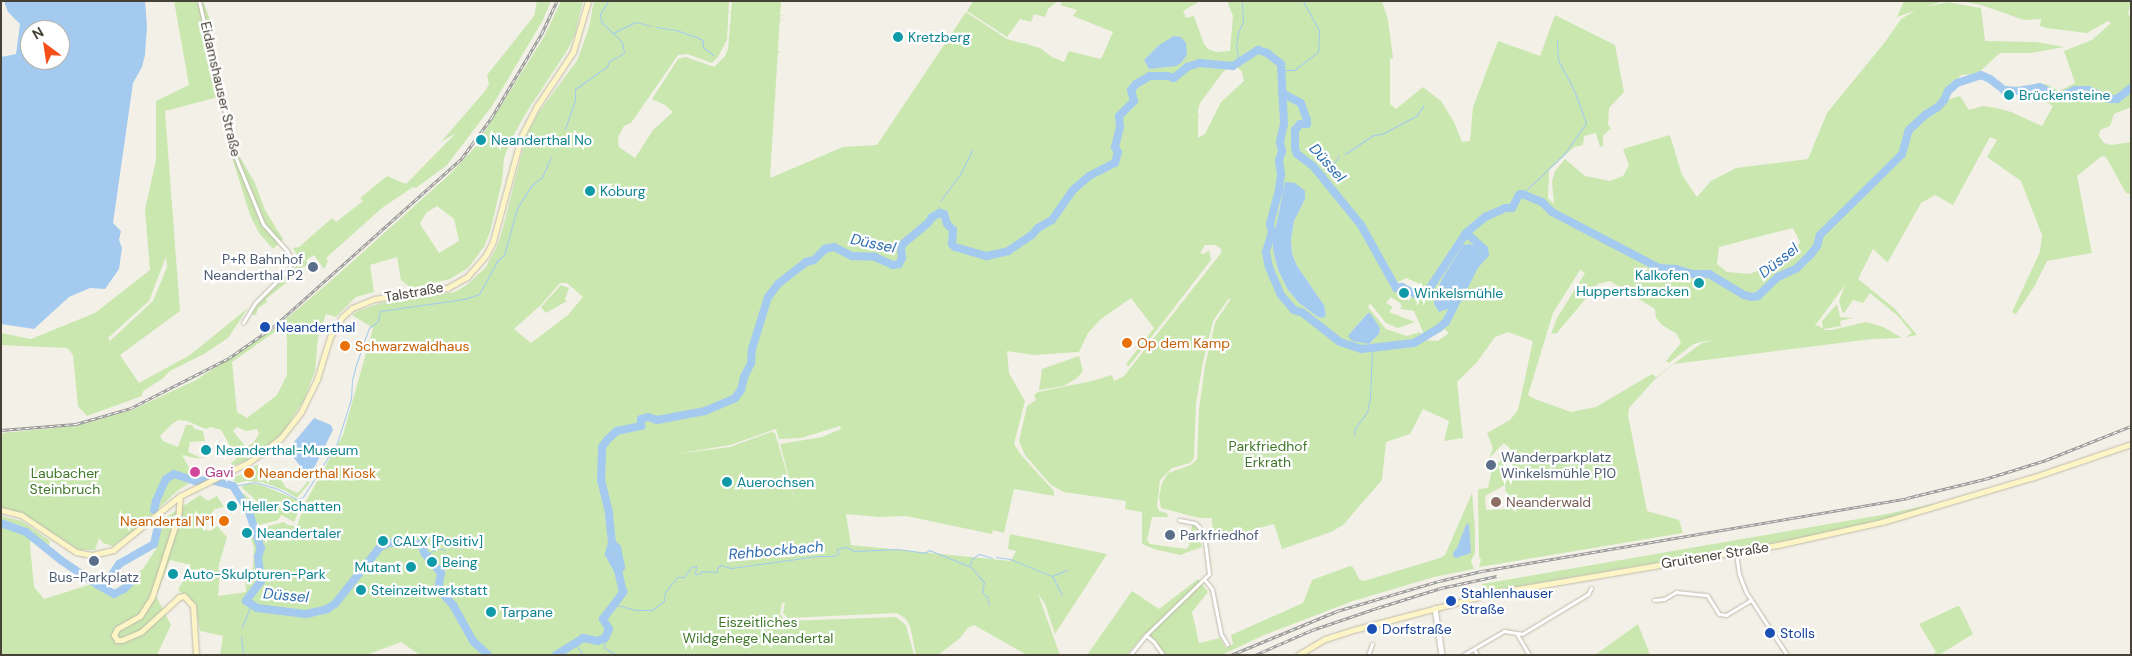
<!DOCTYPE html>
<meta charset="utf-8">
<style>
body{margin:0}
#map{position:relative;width:2132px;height:656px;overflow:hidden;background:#f3f1e7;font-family:"DM Sans",sans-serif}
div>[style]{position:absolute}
.green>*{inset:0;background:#cae7b0}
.water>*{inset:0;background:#a4caef}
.stream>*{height:1px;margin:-0.5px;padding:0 0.5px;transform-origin:0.5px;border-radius:0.5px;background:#a4caef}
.river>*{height:8px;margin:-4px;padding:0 4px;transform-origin:4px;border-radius:4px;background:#a4caef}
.roads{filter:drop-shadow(0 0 1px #bfb9aa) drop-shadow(0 0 1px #bfb9aa)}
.minor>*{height:3px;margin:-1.5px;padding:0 1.5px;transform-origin:1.5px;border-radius:1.5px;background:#fff}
.tertiary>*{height:4.5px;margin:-2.25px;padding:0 2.25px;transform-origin:2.25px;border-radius:2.25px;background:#fff}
.secondary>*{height:5px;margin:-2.5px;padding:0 2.5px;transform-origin:2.5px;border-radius:2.5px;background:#fef5c7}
.rail>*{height:3px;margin-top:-1.5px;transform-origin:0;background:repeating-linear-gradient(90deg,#fff 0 4px,#969696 0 8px);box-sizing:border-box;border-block:1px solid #969696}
.dots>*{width:14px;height:14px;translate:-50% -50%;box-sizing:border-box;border:2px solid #fff;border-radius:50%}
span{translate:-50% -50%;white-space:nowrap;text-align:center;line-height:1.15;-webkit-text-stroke:4.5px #fff;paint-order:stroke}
.culture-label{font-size:14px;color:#0d838f}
.left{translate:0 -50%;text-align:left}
.right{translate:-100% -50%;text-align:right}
.street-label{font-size:14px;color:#464136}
.service-label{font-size:14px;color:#4e5e75}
.transit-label{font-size:14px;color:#164399}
.food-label{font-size:14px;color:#c56008}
.park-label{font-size:14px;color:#40782a}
.hotel-label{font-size:14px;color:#b23c85}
.education-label{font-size:14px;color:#785e54}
.water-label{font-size:15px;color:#306fb1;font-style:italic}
.frame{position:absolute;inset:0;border:2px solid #464136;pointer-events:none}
.north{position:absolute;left:20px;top:20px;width:50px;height:50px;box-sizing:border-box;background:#fff;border:1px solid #b5b3af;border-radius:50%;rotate:329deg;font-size:14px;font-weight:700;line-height:20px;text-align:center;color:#464136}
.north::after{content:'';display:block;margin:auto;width:18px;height:22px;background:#f74f1a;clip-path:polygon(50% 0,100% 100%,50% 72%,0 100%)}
</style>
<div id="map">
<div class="green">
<i style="clip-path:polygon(evenodd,174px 1px,203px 1px,211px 22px,204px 27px,218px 97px,165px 111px,180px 311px,120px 355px,139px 383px,190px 355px,248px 308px,228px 338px,204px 354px,170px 371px,162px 379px,143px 391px,142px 396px,87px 416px,78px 406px,73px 355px,67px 348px,1px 345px,1px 333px,31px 339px,95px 313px,150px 270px,145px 210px,156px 160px,156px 101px,189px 85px,174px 1px,166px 257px,167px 267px,153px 301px,110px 341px,108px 338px,149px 301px,166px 257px)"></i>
<i style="clip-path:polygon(537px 1px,551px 1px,543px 20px,492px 106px,447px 165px,416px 188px,413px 187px,382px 208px,326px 258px,328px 261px,324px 269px,314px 255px,306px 260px,308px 264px,299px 270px,300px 272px,266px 299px,267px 302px,258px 308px,256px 315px,251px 314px,258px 304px,301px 262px,293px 248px,299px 247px,332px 218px,336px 222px,363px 201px,360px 198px,387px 176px,406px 184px,456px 133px,441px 142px,485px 91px,489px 84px,487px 75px,534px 16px)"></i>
<i style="clip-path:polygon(evenodd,561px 1px,583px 1px,575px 34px,568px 49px,526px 113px,512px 138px,504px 158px,502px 181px,490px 232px,484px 247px,468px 268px,450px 279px,411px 288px,401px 280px,397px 257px,370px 265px,374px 292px,356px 297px,336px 317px,326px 314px,318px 338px,315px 371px,304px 400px,285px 430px,268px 446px,247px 457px,248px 460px,232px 466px,231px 463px,237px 458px,221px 430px,211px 427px,206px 429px,187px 421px,178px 420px,171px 425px,160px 436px,163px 441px,178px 447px,186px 425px,192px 425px,195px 429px,203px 431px,205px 441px,190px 442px,188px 452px,199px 457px,207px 458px,195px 458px,182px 455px,194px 477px,193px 481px,177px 491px,140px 526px,113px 546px,103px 543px,99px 538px,95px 550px,79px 550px,51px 532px,1px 508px,1px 433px,76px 426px,132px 410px,196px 380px,274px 329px,333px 279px,450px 174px,476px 146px,481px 146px,487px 138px,483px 134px,544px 37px,561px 1px,437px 206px,454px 219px,459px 241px,439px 253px,420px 224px,426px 213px,437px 206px,561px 1px,282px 327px,287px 339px,287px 375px,277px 395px,247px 418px,237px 412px,232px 362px,282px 327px,561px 1px,237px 427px,246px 431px,257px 429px,259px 434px,253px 443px,246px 447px,233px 431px,237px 427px)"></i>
<i style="clip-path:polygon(evenodd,594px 1px,729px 1px,727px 39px,718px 57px,712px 63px,687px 54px,678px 55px,631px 123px,624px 126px,618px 137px,619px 147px,635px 158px,653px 130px,673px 112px,665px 105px,652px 99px,678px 59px,686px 57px,714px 67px,725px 56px,728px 49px,732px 1px,781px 1px,770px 178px,843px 147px,877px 145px,966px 12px,1007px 39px,1040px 48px,1052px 57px,1064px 62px,1069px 51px,1101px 59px,1113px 32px,1073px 16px,1077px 10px,1060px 5px,1063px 1px,1200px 1px,1183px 11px,1186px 18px,1194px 16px,1204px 44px,1208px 49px,1216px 52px,1230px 51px,1233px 16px,1227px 1px,1382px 1px,1388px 20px,1393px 58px,1390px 59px,1390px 104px,1396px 109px,1423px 87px,1441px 101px,1454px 122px,1462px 142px,1470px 141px,1473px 107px,1498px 41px,1540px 56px,1555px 15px,1615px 45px,1624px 92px,1609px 108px,1608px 125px,1611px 128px,1603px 136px,1603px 146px,1600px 147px,1596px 133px,1584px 136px,1583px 145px,1574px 147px,1549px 170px,1548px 198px,1554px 204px,1552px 181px,1555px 171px,1565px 159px,1585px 176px,1610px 181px,1623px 176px,1629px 165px,1623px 149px,1670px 135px,1682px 175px,1697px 197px,1711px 181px,1736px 168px,1808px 159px,1827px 113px,1885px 42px,1901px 19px,1918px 9px,1947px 2px,1981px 8px,1985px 41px,2036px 42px,2064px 47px,2031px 53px,2000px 53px,1977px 74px,1961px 75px,1944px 101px,1960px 96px,1969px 110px,1983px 106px,1996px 108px,2011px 112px,2042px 126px,2053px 106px,2038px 97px,2014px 94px,2015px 87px,2046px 84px,2059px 91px,2075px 83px,2064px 51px,2092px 40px,2111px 23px,2108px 21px,2087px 33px,2046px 28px,2040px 26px,2041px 19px,2024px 20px,1981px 5px,1961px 1px,2131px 1px,2128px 14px,2131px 18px,2131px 107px,2114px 114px,2110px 126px,2100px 130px,2099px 136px,2104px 143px,2111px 145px,2131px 142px,2131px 194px,2126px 193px,2106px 157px,2102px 156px,2077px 176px,2092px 253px,2047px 261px,2034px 287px,2016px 314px,2012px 312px,2040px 252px,2042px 235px,2021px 181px,1987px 157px,1997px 140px,1990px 137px,1953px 205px,1935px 195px,1921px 203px,1889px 260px,1887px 262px,1873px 249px,1858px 279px,1894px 308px,1917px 335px,1906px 337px,1912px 333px,1898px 316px,1870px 293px,1863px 303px,1853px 300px,1844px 313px,1842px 311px,1839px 301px,1845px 285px,1814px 327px,1817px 325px,1825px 330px,1832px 330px,1866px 322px,1883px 327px,1902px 338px,1872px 339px,1674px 364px,1656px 378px,1629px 408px,1628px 415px,1647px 511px,1679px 520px,1683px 533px,1479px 567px,1481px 559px,1479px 557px,1478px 491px,1479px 489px,1488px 488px,1492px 469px,1511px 450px,1504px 443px,1489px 458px,1493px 448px,1487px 433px,1510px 420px,1518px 410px,1533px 341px,1508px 332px,1495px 337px,1477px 362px,1457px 382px,1463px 438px,1444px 441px,1449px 421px,1423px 409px,1410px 434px,1386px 442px,1382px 480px,1343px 525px,1331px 532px,1282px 549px,1274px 524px,1213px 541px,1212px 518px,1199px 518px,1161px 508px,1159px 497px,1162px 483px,1168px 473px,1191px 465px,1197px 459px,1199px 409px,1205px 366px,1215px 323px,1230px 300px,1229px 298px,1213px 321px,1203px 362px,1196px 403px,1194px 458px,1190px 463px,1172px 468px,1160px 480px,1157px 506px,1159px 511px,1167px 513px,1168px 517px,1152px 517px,1147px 540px,1150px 544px,1186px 549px,1189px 546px,1192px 524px,1197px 528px,1202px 547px,1180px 555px,1154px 549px,1142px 544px,1142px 512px,1125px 509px,1126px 501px,1064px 492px,1051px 485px,1025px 455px,1019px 441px,1027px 406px,1036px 400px,1034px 395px,1038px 392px,1092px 381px,1112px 375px,1114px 381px,1124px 376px,1221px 253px,1222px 250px,1216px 245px,1205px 245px,1200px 253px,1204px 254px,1209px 250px,1211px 260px,1129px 366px,1126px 364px,1154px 328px,1131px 298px,1101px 319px,1088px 333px,1079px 352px,1034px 355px,1007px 351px,1009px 373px,1025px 401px,1014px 444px,1021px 455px,1054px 491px,1054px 496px,1014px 489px,1004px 533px,993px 530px,992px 534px,906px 516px,879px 517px,846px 514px,851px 545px,1011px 561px,1016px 551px,1008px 549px,1010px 534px,1107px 554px,1055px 634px,1045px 604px,1038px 594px,1060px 655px,1027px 655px,974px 625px,968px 628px,960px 638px,938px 655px,916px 655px,910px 626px,906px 619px,897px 613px,788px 618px,783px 613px,785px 603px,782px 603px,780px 614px,785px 621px,896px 617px,906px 625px,914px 655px,420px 655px,401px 642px,366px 655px,220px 655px,223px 636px,200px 631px,195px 603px,178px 590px,191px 565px,170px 560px,156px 596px,171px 625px,157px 655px,1px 655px,1px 516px,22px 521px,50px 541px,49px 545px,38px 544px,31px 539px,30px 545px,34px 587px,44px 599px,92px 584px,110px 594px,143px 569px,156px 549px,162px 520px,200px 495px,208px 501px,217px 496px,224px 507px,215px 509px,209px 516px,205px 529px,210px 531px,217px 526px,227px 537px,218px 568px,220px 572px,218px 596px,246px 592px,244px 571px,251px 571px,253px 568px,254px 547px,248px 531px,252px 530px,254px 535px,258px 532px,257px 529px,284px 522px,288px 525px,297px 526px,305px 503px,343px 435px,373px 328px,352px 315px,360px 310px,381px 303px,455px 292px,468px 284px,486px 267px,498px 244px,503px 228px,526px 136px,539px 112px,578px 59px,589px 27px,594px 1px,1159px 45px,1187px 54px,1181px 63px,1149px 69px,1144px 60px,1159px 45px,594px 1px,1234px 64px,1242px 72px,1244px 81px,1221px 102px,1205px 134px,1198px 138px,1198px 110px,1200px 103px,1223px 72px,1234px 64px,594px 1px,1305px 199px,1294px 221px,1291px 240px,1292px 254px,1297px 266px,1324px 305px,1326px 315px,1323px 318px,1318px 317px,1299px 303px,1288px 290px,1278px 270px,1273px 250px,1280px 204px,1305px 199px,594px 1px,1793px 228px,1800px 242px,1790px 256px,1750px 274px,1727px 272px,1717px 264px,1719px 247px,1793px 228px,594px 1px,1469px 244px,1479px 247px,1450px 308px,1435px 294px,1443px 277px,1463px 245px,1469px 244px,594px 1px,1580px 270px,1585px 273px,1557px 318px,1551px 334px,1557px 333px,1598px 284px,1610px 281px,1655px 309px,1656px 318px,1662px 325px,1677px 334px,1681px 343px,1666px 361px,1669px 363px,1692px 345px,1700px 342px,1717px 340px,1702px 343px,1656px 377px,1652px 374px,1596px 407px,1571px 412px,1535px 399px,1528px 395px,1553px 313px,1580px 270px,594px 1px,1406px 278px,1420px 284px,1426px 294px,1421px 296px,1412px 295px,1409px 301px,1396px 292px,1393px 285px,1406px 278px,594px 1px,560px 283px,567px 283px,583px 297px,568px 315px,531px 343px,514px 329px,542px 304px,560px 283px,594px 1px,1391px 297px,1400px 303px,1402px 306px,1400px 309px,1414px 311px,1423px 332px,1429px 336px,1441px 326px,1449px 333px,1438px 341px,1424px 340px,1420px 332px,1407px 336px,1386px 329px,1368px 307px,1370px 303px,1386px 323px,1398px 328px,1415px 322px,1389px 312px,1393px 307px,1386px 303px,1391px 297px,594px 1px,1368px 313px,1380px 328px,1379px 334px,1369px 344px,1351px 332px,1368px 313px,594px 1px,840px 426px,841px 429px,822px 437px,780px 444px,797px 508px,775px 433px,771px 432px,730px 447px,676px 454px,730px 445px,776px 429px,779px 439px,801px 438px,840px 426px,594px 1px,1505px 485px,1507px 509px,1486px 510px,1485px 496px,1505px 485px)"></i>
<i style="clip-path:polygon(973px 1px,1058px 1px,1048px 9px,1045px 17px,1034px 14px,1031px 22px,1020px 19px,1007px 37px,967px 11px)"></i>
<i style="clip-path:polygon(1904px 1px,1943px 1px,1897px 17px)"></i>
<i style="clip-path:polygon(237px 152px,255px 183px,265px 210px,283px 239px,273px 249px,259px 233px,250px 215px,231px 154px)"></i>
<i style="clip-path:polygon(561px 285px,569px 288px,565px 299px,567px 301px,546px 313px,541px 307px)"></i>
<i style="clip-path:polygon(1837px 304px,1840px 317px,1853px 318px,1840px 321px,1841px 326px,1823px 329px,1822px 321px)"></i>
<i style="clip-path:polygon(1079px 356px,1083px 371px,1077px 378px,1064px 386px,1039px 390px,1042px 369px)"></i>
<i style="clip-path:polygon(259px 464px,264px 473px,276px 469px,285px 487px,295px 492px,298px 493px,308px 481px,310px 482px,297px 498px,284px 490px,262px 482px,246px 481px,237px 483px,231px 478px,243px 474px,256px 478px,251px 468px)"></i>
<i style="clip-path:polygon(249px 483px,261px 485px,303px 502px,294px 522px,281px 515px,278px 520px,256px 526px,249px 506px,241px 494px,243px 493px,256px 504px,258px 502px,241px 487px)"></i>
<i style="clip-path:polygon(1472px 493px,1475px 529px,1475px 553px,1471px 561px,1474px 569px,1434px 577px,1353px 601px,1264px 635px,1222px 655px,1165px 655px,1155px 640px,1145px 633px,1127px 655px,1087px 655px,1132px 591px,1159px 609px,1198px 579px,1208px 592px,1192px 612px,1199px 643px,1220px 638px,1226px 648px,1233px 644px,1231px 635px,1303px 603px,1312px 580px,1350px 566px,1353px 567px,1359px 579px,1364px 581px,1440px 558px,1445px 555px)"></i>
<i style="clip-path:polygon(1933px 504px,1934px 506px,1885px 519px,1802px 538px,1484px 592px,1482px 584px,1887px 514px)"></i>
<i style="clip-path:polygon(1958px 606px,1960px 607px,1973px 634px,1939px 655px,1932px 655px,1936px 652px,1919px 624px)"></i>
<i style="clip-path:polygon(1638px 624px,1650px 655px,1595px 655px)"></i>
</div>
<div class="water">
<i style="clip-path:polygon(evenodd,4px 1px,145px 1px,147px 26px,145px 55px,142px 67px,133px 83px,113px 223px,121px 231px,119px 240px,122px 248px,119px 269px,105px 289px,90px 288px,69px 297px,34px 329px,1px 324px,1px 57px,16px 54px,20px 24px,8px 12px,4px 1px,30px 30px,60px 30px,60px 60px,30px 60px,30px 30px)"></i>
<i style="clip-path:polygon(1174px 36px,1181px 37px,1186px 43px,1187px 55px,1181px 63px,1176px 66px,1149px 69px,1144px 60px,1159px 45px)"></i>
<i style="clip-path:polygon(1285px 182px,1295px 183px,1305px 191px,1305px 199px,1294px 221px,1291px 240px,1292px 254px,1297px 266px,1324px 305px,1326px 315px,1323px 318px,1318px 317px,1299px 303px,1288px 290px,1278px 270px,1273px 250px,1273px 241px)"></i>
<i style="clip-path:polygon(1469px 244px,1479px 247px,1480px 254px,1450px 308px,1439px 312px,1434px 304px,1435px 294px,1443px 277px,1463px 245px)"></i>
<i style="clip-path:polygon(1368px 313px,1370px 313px,1380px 328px,1379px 334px,1369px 344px,1352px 341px,1348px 336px,1351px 332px)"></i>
<i style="clip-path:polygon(314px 418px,331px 425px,333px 430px,315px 466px,310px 472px,306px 473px,289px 452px,290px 447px)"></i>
<i style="clip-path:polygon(1469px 523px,1471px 553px,1456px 558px,1453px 556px,1453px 553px,1457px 548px,1466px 525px)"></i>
</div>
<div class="stream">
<i style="left:656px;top:27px;width:20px;rotate:9deg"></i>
<i style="left:676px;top:30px;width:24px;rotate:19deg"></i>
<i style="left:699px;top:38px;width:5px;rotate:37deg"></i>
<i style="left:703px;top:41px;width:6px;rotate:90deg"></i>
<i style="left:703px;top:47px;width:13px;rotate:39deg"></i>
<i style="left:613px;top:33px;width:25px;rotate:-26deg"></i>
<i style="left:636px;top:22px;width:16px;rotate:15deg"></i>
<i style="left:1239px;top:62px;width:15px;rotate:-101deg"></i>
<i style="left:1236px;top:47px;width:14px;rotate:-82deg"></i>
<i style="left:1238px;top:33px;width:13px;rotate:-67deg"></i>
<i style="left:1243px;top:21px;width:20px;rotate:-93deg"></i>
<i style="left:1282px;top:70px;width:12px"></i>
<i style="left:1294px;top:70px;width:30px;rotate:-37deg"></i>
<i style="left:1318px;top:52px;width:22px;rotate:-87deg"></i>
<i style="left:1319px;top:30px;width:33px;rotate:-119deg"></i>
<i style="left:565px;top:129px;width:31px;rotate:-71deg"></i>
<i style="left:575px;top:100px;width:11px;rotate:-90deg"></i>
<i style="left:575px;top:89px;width:39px;rotate:-35deg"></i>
<i style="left:607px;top:67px;width:6px;rotate:-72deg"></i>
<i style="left:609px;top:61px;width:13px;rotate:-27deg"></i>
<i style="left:621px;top:55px;width:4px;rotate:-45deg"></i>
<i style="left:624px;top:52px;width:10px;rotate:-101deg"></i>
<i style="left:622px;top:42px;width:29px;rotate:-136deg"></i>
<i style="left:601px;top:22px;width:8px;rotate:-97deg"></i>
<i style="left:600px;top:14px;width:15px;rotate:-58deg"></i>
<i style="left:1345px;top:154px;width:34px;rotate:-34deg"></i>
<i style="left:1373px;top:135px;width:9px;rotate:-6deg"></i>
<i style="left:1382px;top:134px;width:40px;rotate:-28deg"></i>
<i style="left:1417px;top:115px;width:11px;rotate:-56deg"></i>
<i style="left:1321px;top:175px;width:6px;rotate:-18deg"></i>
<i style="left:1327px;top:173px;width:21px;rotate:-55deg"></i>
<i style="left:1522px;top:194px;width:59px;rotate:-43.6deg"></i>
<i style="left:1565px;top:153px;width:37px;rotate:-55deg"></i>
<i style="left:1586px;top:123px;width:35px;rotate:-110deg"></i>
<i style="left:1574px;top:90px;width:34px;rotate:-118deg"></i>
<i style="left:1558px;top:60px;width:20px;rotate:-93deg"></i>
<i style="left:940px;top:201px;width:31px;rotate:-53deg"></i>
<i style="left:959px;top:176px;width:30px;rotate:-63deg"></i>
<i style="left:938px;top:214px;width:7px;rotate:-82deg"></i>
<i style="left:1354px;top:436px;width:8px;rotate:-83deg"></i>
<i style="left:1355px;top:428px;width:20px;rotate:-53deg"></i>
<i style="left:1367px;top:412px;width:14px;rotate:-78deg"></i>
<i style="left:1370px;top:398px;width:50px;rotate:-87.7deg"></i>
<i style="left:233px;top:486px;width:22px;rotate:-10deg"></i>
<i style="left:255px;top:482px;width:24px;rotate:17deg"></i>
<i style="left:278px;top:489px;width:21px;rotate:28deg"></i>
<i style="left:297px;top:499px;width:6px;rotate:-18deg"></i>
<i style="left:303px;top:497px;width:64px;rotate:-57.8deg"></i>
<i style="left:337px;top:443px;width:46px;rotate:-72.3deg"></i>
<i style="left:351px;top:399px;width:19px;rotate:-87deg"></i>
<i style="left:352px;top:380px;width:16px;rotate:-75deg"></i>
<i style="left:356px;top:365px;width:39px;rotate:-71deg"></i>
<i style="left:369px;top:328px;width:11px;rotate:-38deg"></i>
<i style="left:378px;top:321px;width:10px;rotate:-79deg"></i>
<i style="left:380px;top:311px;width:85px;rotate:-8.1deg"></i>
<i style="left:464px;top:299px;width:16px;rotate:-18deg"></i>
<i style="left:479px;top:294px;width:38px;rotate:-61deg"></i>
<i style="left:497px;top:261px;width:9px;rotate:-41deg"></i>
<i style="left:504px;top:255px;width:49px;rotate:-74.5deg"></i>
<i style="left:517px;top:208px;width:27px;rotate:-57deg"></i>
<i style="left:532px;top:185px;width:13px;rotate:-39deg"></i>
<i style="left:542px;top:177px;width:22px;rotate:-66deg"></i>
<i style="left:437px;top:548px;width:8px;rotate:14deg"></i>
<i style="left:424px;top:552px;width:5px;rotate:11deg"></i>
<i style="left:429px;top:553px;width:8px;rotate:-30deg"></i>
<i style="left:996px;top:557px;width:14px;rotate:8deg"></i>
<i style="left:1010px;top:559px;width:45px;rotate:22deg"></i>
<i style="left:1052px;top:576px;width:16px;rotate:-22deg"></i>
<i style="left:970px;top:566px;width:21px;rotate:49deg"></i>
<i style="left:984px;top:582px;width:10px;rotate:101deg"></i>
<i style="left:982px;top:592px;width:7px;rotate:45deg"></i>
<i style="left:987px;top:597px;width:8px;rotate:76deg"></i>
<i style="left:1052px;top:576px;width:21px;rotate:62deg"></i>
<i style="left:613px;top:604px;width:24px;rotate:15deg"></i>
<i style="left:636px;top:610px;width:16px"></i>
<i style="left:652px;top:610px;width:15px;rotate:-37deg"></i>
<i style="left:664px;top:601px;width:9px;rotate:-84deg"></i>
<i style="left:665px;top:592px;width:19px;rotate:-51deg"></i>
<i style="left:677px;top:577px;width:7px"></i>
<i style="left:684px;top:577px;width:12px;rotate:-55deg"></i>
<i style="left:691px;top:567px;width:5px;rotate:-11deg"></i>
<i style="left:696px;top:566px;width:8px;rotate:97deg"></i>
<i style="left:695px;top:574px;width:4px"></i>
<i style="left:699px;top:574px;width:4px;rotate:-45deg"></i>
<i style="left:702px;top:571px;width:15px;rotate:4deg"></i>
<i style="left:717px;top:572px;width:4px;rotate:-90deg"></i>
<i style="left:717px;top:568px;width:5px;rotate:-37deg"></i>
<i style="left:721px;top:565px;width:10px;rotate:17deg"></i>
<i style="left:731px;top:568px;width:88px;rotate:-7.9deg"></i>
<i style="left:818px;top:556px;width:15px"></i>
<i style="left:833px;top:556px;width:5px;rotate:-22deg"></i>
<i style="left:838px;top:554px;width:5px;rotate:-101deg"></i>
<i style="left:837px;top:549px;width:9px;rotate:-13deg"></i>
<i style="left:846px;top:547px;width:9px;rotate:27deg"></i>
<i style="left:854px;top:551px;width:44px;rotate:-2.6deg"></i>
<i style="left:898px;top:549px;width:27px;rotate:8deg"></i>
<i style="left:925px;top:553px;width:5px;rotate:-37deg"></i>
<i style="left:929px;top:550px;width:43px;rotate:21.8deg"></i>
<i style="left:969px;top:566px;width:8px;rotate:-67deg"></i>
<i style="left:972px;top:559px;width:9px;rotate:-36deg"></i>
<i style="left:979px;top:554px;width:14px;rotate:17deg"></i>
<i style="left:242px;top:627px;width:24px;rotate:-68deg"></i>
<i style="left:241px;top:636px;width:19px;rotate:84deg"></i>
<i style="left:605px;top:638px;width:10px;rotate:96deg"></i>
<i style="left:604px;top:648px;width:15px;rotate:28deg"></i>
<i style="left:574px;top:642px;width:16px;rotate:55deg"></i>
</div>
<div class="river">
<i style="left:1282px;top:93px;width:21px;rotate:28deg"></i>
<i style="left:1301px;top:103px;width:18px;rotate:71deg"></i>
<i style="left:1307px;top:120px;width:4px;rotate:90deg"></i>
<i style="left:1307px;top:124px;width:7px;rotate:180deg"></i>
<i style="left:1300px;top:124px;width:8px;rotate:130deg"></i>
<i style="left:1295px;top:130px;width:18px;rotate:90deg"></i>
<i style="left:1295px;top:148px;width:6px;rotate:72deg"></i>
<i style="left:1297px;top:154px;width:20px;rotate:37deg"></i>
<i style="left:1313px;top:166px;width:76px;rotate:50.9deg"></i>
<i style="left:1361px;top:225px;width:72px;rotate:60.9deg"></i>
<i style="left:1396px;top:288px;width:6px;rotate:-9deg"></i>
<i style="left:1402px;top:287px;width:17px;rotate:28deg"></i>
<i style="left:1417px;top:295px;width:10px;rotate:-17deg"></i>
<i style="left:1427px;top:292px;width:71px;rotate:-56.5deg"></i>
<i style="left:1466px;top:233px;width:25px;rotate:-40deg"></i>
<i style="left:1485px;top:217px;width:22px;rotate:-24deg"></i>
<i style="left:1505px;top:208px;width:7px"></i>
<i style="left:1512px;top:208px;width:15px;rotate:-62deg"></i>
<i style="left:1519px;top:195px;width:3px;rotate:-18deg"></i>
<i style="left:1522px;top:194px;width:22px;rotate:22deg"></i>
<i style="left:1542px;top:202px;width:14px;rotate:45deg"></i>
<i style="left:1552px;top:212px;width:121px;rotate:27.6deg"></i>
<i style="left:1659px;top:268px;width:17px;rotate:3deg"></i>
<i style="left:1676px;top:269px;width:17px;rotate:17deg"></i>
<i style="left:1692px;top:274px;width:17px"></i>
<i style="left:1709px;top:274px;width:41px;rotate:31deg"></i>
<i style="left:1744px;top:295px;width:8px;rotate:14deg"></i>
<i style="left:1752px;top:297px;width:6px;rotate:-9deg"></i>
<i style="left:1758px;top:296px;width:28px;rotate:-44deg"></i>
<i style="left:1778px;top:277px;width:21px;rotate:-25deg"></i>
<i style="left:1797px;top:268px;width:20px;rotate:-45deg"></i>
<i style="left:1811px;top:254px;width:10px;rotate:-53deg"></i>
<i style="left:1817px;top:246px;width:11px;rotate:-75deg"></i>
<i style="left:1820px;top:235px;width:115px;rotate:-44.6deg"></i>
<i style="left:1902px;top:154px;width:25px;rotate:-74deg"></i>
<i style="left:1909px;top:130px;width:22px;rotate:-43deg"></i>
<i style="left:1925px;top:115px;width:15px;rotate:-32deg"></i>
<i style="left:1938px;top:107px;width:9px;rotate:-49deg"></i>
<i style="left:1944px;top:100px;width:10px;rotate:-66deg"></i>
<i style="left:1948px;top:91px;width:12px;rotate:-42deg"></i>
<i style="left:1957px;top:83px;width:25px;rotate:-18deg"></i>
<i style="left:1981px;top:75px;width:10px;rotate:24deg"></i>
<i style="left:1990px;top:79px;width:18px;rotate:38deg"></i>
<i style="left:2004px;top:90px;width:14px;rotate:4deg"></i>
<i style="left:2018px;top:91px;width:22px;rotate:-10deg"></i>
<i style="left:2040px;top:87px;width:21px;rotate:28deg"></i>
<i style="left:2059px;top:97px;width:17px;rotate:-24deg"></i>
<i style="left:2075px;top:90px;width:13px"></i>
<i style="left:2088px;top:90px;width:23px;rotate:23deg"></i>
<i style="left:2109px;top:99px;width:8px"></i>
<i style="left:2117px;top:99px;width:18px;rotate:-38deg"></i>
<i style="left:154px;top:510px;width:9px;rotate:-77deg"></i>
<i style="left:156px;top:501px;width:24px;rotate:-66deg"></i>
<i style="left:166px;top:479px;width:9px;rotate:-32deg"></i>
<i style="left:174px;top:474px;width:23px;rotate:18deg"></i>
<i style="left:196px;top:481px;width:15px;rotate:-4deg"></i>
<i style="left:211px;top:480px;width:23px;rotate:15deg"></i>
<i style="left:233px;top:486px;width:31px;rotate:58deg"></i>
<i style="left:249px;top:512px;width:38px;rotate:72deg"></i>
<i style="left:261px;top:548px;width:9px;rotate:108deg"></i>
<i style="left:258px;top:557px;width:24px;rotate:83deg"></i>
<i style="left:261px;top:581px;width:25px;rotate:127deg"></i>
<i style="left:246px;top:601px;width:13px;rotate:32deg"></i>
<i style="left:257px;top:608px;width:49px;rotate:7deg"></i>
<i style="left:306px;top:614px;width:22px;rotate:-13deg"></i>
<i style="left:327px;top:609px;width:9px;rotate:-32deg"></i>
<i style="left:335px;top:604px;width:73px;rotate:-51.7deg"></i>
<i style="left:380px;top:547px;width:10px;rotate:-24deg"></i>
<i style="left:389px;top:543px;width:13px;rotate:-4deg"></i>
<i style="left:402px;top:542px;width:19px;rotate:6deg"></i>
<i style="left:421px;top:544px;width:11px;rotate:68deg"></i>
<i style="left:425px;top:554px;width:25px;rotate:50deg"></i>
<i style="left:441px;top:573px;width:11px;rotate:100deg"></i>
<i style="left:439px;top:584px;width:8px;rotate:76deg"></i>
<i style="left:441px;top:592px;width:18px;rotate:47deg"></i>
<i style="left:453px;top:605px;width:41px;rotate:60.9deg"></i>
<i style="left:473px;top:641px;width:21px;rotate:43deg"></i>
<i style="left:1px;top:523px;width:27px;rotate:20deg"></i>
<i style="left:26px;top:532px;width:46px;rotate:38.9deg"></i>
<i style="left:62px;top:561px;width:43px;rotate:33.7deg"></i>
<i style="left:98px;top:585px;width:16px;rotate:-35deg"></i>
<i style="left:111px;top:576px;width:14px;rotate:-56deg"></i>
<i style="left:119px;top:564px;width:40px;rotate:-29.7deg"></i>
<i style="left:154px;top:544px;width:18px;rotate:-77deg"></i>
<i style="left:612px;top:543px;width:11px;rotate:105deg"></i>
<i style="left:609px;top:554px;width:18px;rotate:61deg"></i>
<i style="left:98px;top:585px;width:18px;rotate:29deg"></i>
<i style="left:114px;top:594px;width:11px;rotate:-27deg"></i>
<i style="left:124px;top:589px;width:10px;rotate:-45deg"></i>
<i style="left:556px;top:655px;width:32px;rotate:-32deg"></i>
<i style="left:583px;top:638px;width:15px;rotate:11deg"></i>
<i style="left:598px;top:641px;width:8px;rotate:-23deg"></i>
<i style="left:605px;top:638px;width:10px;rotate:-66deg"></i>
<i style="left:609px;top:629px;width:12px;rotate:-121deg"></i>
<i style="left:603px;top:619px;width:34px;rotate:-53deg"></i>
<i style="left:623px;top:592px;width:23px;rotate:-103deg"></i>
<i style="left:618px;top:570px;width:4px;rotate:-45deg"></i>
<i style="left:621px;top:567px;width:19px;rotate:-102deg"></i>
<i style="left:617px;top:548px;width:7px;rotate:-135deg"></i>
<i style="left:612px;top:543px;width:31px;rotate:-96deg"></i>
<i style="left:609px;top:512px;width:32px;rotate:-104deg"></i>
<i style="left:601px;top:481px;width:34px;rotate:-88deg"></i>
<i style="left:602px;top:447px;width:10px;rotate:-53deg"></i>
<i style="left:608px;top:439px;width:12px;rotate:-42deg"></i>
<i style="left:617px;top:431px;width:25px;rotate:-12deg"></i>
<i style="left:641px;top:426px;width:7px;rotate:-90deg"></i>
<i style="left:641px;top:419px;width:7px;rotate:-16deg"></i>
<i style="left:648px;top:417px;width:9px;rotate:18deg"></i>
<i style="left:657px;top:420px;width:49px;rotate:-10.6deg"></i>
<i style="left:705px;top:411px;width:33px;rotate:-23deg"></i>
<i style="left:735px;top:398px;width:10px;rotate:-53deg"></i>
<i style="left:741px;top:390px;width:13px;rotate:-77deg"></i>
<i style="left:744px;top:377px;width:16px;rotate:-63deg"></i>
<i style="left:751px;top:363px;width:14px;rotate:-86deg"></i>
<i style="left:752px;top:349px;width:54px;rotate:-72.9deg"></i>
<i style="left:768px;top:297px;width:16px;rotate:-52deg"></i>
<i style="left:778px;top:284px;width:36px;rotate:-38deg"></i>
<i style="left:806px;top:262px;width:8px;rotate:-14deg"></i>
<i style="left:814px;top:260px;width:16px;rotate:-45deg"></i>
<i style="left:825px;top:249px;width:9px;rotate:-13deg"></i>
<i style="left:834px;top:247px;width:20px;rotate:27deg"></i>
<i style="left:852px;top:256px;width:23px;rotate:2deg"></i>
<i style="left:875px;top:257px;width:20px;rotate:24deg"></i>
<i style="left:893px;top:265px;width:6px;rotate:-9deg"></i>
<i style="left:899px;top:264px;width:7px;rotate:-63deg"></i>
<i style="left:902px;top:258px;width:10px;rotate:-96deg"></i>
<i style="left:901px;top:248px;width:6px;rotate:-59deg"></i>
<i style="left:904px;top:243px;width:31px;rotate:-40deg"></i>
<i style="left:928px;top:223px;width:7px;rotate:-56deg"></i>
<i style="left:932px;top:217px;width:9px;rotate:-27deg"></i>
<i style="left:940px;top:213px;width:4px;rotate:14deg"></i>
<i style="left:944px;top:214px;width:10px;rotate:73deg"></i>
<i style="left:947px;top:224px;width:8px;rotate:45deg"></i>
<i style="left:953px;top:230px;width:14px;rotate:94deg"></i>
<i style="left:952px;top:244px;width:4px;rotate:45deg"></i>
<i style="left:955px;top:247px;width:33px;rotate:16deg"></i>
<i style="left:987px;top:256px;width:22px;rotate:-13deg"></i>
<i style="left:1008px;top:251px;width:29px;rotate:-34deg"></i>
<i style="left:1032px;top:235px;width:9px;rotate:-49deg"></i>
<i style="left:1038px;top:228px;width:16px;rotate:-30deg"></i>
<i style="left:1052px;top:220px;width:37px;rotate:-55deg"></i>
<i style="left:1073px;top:190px;width:21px;rotate:-41deg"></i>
<i style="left:1089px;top:176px;width:29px;rotate:-27deg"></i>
<i style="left:1115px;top:163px;width:11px;rotate:-75deg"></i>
<i style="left:1118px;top:152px;width:6px;rotate:-121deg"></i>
<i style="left:1115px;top:147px;width:21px;rotate:-76deg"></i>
<i style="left:1120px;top:127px;width:11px;rotate:-95deg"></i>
<i style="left:1119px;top:116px;width:21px;rotate:-45deg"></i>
<i style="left:1134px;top:101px;width:11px;rotate:-105deg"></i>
<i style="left:1131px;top:90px;width:8px;rotate:-50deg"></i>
<i style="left:1136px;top:84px;width:16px;rotate:-30deg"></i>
<i style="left:1150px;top:76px;width:18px"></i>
<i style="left:1168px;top:76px;width:6px;rotate:18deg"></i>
<i style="left:1174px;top:78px;width:17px;rotate:-40deg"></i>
<i style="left:1187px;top:67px;width:13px;rotate:-18deg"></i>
<i style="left:1199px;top:63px;width:34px;rotate:5deg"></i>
<i style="left:1233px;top:66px;width:30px;rotate:-33deg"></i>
<i style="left:1258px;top:50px;width:9px;rotate:18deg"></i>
<i style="left:1267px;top:53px;width:18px;rotate:38deg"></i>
<i style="left:1281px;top:64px;width:60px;rotate:87.1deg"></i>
<i style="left:1284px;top:124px;width:18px;rotate:103deg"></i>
<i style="left:1280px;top:142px;width:9px;rotate:77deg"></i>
<i style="left:1282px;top:151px;width:10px;rotate:107deg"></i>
<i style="left:1279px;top:161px;width:13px;rotate:81deg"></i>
<i style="left:1281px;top:174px;width:16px;rotate:97deg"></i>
<i style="left:1279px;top:190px;width:35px;rotate:105deg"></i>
<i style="left:1270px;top:224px;width:8px;rotate:76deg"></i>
<i style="left:1272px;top:232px;width:21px;rotate:107deg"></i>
<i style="left:1266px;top:252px;width:15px;rotate:79deg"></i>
<i style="left:1269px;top:267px;width:30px;rotate:67deg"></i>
<i style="left:1281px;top:295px;width:20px;rotate:49deg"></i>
<i style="left:1294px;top:310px;width:9px;rotate:18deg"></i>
<i style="left:1303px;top:313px;width:47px;rotate:38.1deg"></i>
<i style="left:1340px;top:342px;width:23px;rotate:18deg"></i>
<i style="left:1362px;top:349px;width:52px;rotate:-6.6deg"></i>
<i style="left:1414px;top:343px;width:29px;rotate:-31deg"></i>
<i style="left:1439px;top:328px;width:9px;rotate:-41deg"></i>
<i style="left:1446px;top:322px;width:64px;rotate:-63deg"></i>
<i style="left:1475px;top:265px;width:15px;rotate:-48deg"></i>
<i style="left:1485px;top:254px;width:5px;rotate:-101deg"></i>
<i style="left:1484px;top:249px;width:24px;rotate:-138deg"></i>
</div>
<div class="roads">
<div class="minor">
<i style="left:199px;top:1px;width:159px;rotate:76.9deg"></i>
<i style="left:235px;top:156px;width:74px;rotate:67.6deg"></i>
<i style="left:263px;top:224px;width:36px;rotate:48deg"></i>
<i style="left:287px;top:251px;width:10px;rotate:61deg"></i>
<i style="left:292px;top:260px;width:9px;rotate:108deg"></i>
<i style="left:289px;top:269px;width:48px;rotate:135deg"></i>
<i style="left:255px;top:303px;width:23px;rotate:121deg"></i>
<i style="left:1736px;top:553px;width:21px;rotate:82deg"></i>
<i style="left:1739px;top:574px;width:19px;rotate:69deg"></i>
<i style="left:1746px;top:592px;width:75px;rotate:56.9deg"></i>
<i style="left:1204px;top:579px;width:13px;rotate:51deg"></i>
<i style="left:1212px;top:589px;width:46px;rotate:78.7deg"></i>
<i style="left:1221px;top:634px;width:12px;rotate:59deg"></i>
<i style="left:1654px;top:600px;width:10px;rotate:-6deg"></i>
<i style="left:1664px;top:599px;width:14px;rotate:-30deg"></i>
<i style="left:1676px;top:592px;width:31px;rotate:6deg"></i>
<i style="left:1707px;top:595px;width:22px;rotate:58deg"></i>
<i style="left:1719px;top:614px;width:7px;rotate:8deg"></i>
<i style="left:1726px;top:615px;width:29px;rotate:-31deg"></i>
<i style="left:1517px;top:634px;width:24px;rotate:60deg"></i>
<i style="left:1146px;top:635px;width:11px;rotate:41deg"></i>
<i style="left:1154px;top:642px;width:16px;rotate:55deg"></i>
<i style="left:1474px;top:649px;width:7px;rotate:63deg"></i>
<i style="left:1130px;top:655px;width:26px;rotate:-51deg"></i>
<i style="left:1146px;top:635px;width:88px;rotate:-44.1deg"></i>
<i style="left:1209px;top:574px;width:32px;rotate:-97deg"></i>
<i style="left:1205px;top:542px;width:16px;rotate:-112deg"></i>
<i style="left:1199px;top:527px;width:6px;rotate:-135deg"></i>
<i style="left:1195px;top:523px;width:16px;rotate:-169deg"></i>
<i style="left:1368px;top:655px;width:12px;rotate:-70deg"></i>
<i style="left:1463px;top:655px;width:48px;rotate:-30.3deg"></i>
<i style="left:1504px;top:631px;width:18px;rotate:9deg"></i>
<i style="left:1522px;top:634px;width:77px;rotate:-31.2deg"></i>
<i style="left:1588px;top:594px;width:7px;rotate:-63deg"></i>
</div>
<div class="tertiary">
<i style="left:1435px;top:608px;width:48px;rotate:81.5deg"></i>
</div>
<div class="secondary">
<i style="left:180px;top:496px;width:21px;rotate:95deg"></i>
<i style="left:178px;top:517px;width:84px;rotate:108deg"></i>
<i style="left:152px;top:597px;width:22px;rotate:122deg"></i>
<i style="left:140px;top:616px;width:26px;rotate:151deg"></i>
<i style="left:117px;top:629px;width:7px;rotate:117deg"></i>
<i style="left:114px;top:635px;width:6px;rotate:59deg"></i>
<i style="left:117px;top:640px;width:5px"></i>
<i style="left:122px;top:640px;width:21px;rotate:-23deg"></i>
<i style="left:141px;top:632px;width:52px;rotate:-42.6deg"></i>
<i style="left:179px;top:597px;width:5px;rotate:-11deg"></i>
<i style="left:184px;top:596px;width:13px;rotate:48deg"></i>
<i style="left:193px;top:606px;width:49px;rotate:86.5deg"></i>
<i style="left:1px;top:510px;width:21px;rotate:14deg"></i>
<i style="left:21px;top:515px;width:66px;rotate:33.9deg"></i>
<i style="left:76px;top:552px;width:16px;rotate:11deg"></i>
<i style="left:92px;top:555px;width:22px;rotate:-13deg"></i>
<i style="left:113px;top:550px;width:86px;rotate:-38.9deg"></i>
<i style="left:180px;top:496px;width:77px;rotate:-26.2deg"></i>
<i style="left:249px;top:462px;width:39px;rotate:-37deg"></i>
<i style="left:280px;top:439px;width:34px;rotate:-52deg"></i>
<i style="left:301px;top:412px;width:37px;rotate:-64deg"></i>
<i style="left:317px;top:379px;width:44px;rotate:-72.8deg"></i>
<i style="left:330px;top:337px;width:23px;rotate:-59deg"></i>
<i style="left:342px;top:317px;width:13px;rotate:-42deg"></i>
<i style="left:352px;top:308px;width:24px;rotate:-22deg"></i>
<i style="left:374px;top:299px;width:74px;rotate:-8.6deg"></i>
<i style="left:447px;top:288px;width:23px;rotate:-29deg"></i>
<i style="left:467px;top:277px;width:29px;rotate:-49deg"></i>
<i style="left:486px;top:255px;width:16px;rotate:-63deg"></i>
<i style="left:493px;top:241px;width:108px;rotate:-74.9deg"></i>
<i style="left:521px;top:137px;width:35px;rotate:-63deg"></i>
<i style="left:537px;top:106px;width:65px;rotate:-56.3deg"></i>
<i style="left:573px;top:52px;width:53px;rotate:-73.6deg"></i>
<i style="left:1298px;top:655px;width:31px;rotate:-31deg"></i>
<i style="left:1325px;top:639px;width:29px;rotate:-18deg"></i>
<i style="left:1353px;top:630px;width:146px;rotate:-14.7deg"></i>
<i style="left:1494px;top:593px;width:288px;rotate:-9.6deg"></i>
<i style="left:1778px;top:545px;width:107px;rotate:-12.5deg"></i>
<i style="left:1882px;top:522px;width:155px;rotate:-16.5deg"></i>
<i style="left:2031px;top:478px;width:106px;rotate:-18.8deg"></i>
</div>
</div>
<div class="rail">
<i style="left:1px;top:430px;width:75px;rotate:-4.6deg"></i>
<i style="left:76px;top:424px;width:57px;rotate:-16.2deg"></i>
<i style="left:131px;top:408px;width:110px;rotate:-27deg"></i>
<i style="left:229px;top:358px;width:52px;rotate:-34.9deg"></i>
<i style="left:272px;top:328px;width:255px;rotate:-41.8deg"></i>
<i style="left:462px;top:158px;width:51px;rotate:-53.8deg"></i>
<i style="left:492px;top:117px;width:98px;rotate:-59.2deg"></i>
<i style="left:542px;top:33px;width:35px;rotate:-65deg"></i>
<i style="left:1231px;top:655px;width:115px;rotate:-22.5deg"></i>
<i style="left:1337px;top:611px;width:106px;rotate:-16.4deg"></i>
<i style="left:1439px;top:581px;width:44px;rotate:-13.1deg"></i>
<i style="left:1482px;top:571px;width:431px;rotate:-9.7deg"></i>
<i style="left:1907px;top:498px;width:80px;rotate:-13.7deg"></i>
<i style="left:1985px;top:479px;width:64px;rotate:-17.3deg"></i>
<i style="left:2046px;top:460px;width:92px;rotate:-21.8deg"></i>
<i style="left:1255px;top:655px;width:62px;rotate:-23.7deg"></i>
<i style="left:1312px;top:630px;width:69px;rotate:-18.7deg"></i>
<i style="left:1377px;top:608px;width:67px;rotate:-17.4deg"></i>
<i style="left:1441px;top:588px;width:57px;rotate:-12.1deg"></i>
</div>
<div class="dots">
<i style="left:898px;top:37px;background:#0f9aa8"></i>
<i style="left:2009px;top:95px;background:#0f9aa8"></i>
<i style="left:481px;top:140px;background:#0f9aa8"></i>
<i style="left:590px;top:191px;background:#0f9aa8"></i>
<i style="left:313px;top:267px;background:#5c6f8a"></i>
<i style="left:1699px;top:283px;background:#0f9aa8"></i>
<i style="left:1404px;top:293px;background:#0f9aa8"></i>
<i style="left:265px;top:327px;background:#1a4fb4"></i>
<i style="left:1127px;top:343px;background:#e8710a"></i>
<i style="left:345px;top:346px;background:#e8710a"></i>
<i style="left:206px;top:450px;background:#0f9aa8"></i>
<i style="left:1491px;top:465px;background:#5c6f8a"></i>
<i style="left:195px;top:472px;background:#d1479c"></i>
<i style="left:249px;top:473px;background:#e8710a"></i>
<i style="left:727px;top:482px;background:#0f9aa8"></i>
<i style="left:1496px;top:502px;background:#8d6e63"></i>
<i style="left:232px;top:506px;background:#0f9aa8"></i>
<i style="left:224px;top:521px;background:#e8710a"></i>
<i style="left:247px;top:533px;background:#0f9aa8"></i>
<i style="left:1170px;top:535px;background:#5c6f8a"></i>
<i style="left:383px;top:541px;background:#0f9aa8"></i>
<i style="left:94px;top:561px;background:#5c6f8a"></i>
<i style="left:432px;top:562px;background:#0f9aa8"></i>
<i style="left:411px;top:567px;background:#0f9aa8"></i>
<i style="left:173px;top:574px;background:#0f9aa8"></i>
<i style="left:361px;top:590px;background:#0f9aa8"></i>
<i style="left:1451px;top:601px;background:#1a4fb4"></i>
<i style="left:491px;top:612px;background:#0f9aa8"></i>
<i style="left:1372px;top:629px;background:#1a4fb4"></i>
<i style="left:1770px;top:633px;background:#1a4fb4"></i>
</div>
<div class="culture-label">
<span class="left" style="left:908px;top:37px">Kretzberg</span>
<span class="left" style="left:2019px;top:95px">Brückensteine</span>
<span class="left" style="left:491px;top:140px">Neanderthal No</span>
<span class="left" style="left:600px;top:191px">Koburg</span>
<span class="right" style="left:1689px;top:283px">Kalkofen<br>Huppertsbracken</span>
<span class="left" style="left:1414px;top:293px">Winkelsmühle</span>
<span class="left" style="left:216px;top:450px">Neanderthal-Museum</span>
<span class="left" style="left:737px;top:482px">Auerochsen</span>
<span class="left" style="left:242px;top:506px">Heller Schatten</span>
<span class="left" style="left:257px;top:533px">Neandertaler</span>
<span class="left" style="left:393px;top:541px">CALX [Positiv]</span>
<span class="left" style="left:442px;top:562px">Being</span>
<span class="right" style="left:401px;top:567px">Mutant</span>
<span class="left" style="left:183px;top:574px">Auto-Skulpturen-Park</span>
<span class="left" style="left:371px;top:590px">Steinzeitwerkstatt</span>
<span class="left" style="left:501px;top:612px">Tarpane</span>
</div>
<div class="street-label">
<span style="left:221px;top:89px;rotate:77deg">Eidamshauser Straße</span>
<span style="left:414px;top:292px;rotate:-10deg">Talstraße</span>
<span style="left:1715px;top:555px;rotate:-9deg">Gruitener Straße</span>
</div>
<div class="service-label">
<span class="right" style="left:303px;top:267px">P+R Bahnhof<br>Neanderthal P2</span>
<span class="left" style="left:1501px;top:465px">Wanderparkplatz<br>Winkelsmühle P10</span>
<span class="left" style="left:1180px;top:535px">Parkfriedhof</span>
<span style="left:94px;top:577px">Bus-Parkplatz</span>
</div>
<div class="transit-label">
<span class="left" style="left:276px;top:327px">Neanderthal</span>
<span class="left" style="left:1461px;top:601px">Stahlenhauser<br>Straße</span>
<span class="left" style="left:1382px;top:629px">Dorfstraße</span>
<span class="left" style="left:1780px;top:633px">Stolls</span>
</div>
<div class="food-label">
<span class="left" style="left:1137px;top:343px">Op dem Kamp</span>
<span class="left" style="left:355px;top:346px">Schwarzwaldhaus</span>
<span class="left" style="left:259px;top:473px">Neanderthal Kiosk</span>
<span class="right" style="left:214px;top:521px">Neandertal N°1</span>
</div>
<div class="park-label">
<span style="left:1268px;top:454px">Parkfriedhof<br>Erkrath</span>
<span style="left:65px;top:481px">Laubacher<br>Steinbruch</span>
<span style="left:758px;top:630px">Eiszeitliches<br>Wildgehege Neandertal</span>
</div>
<div class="hotel-label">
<span class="left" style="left:205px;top:472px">Gavi</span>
</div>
<div class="education-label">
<span class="left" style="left:1506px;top:502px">Neanderwald</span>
</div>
<div class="water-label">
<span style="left:1327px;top:163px;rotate:48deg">Düssel</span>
<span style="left:873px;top:244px;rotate:12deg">Düssel</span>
<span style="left:1779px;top:261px;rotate:-38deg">Düssel</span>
<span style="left:776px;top:551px;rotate:-5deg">Rehbockbach</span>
<span style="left:286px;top:596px;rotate:5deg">Düssel</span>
</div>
<div class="frame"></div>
<div class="north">N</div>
</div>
